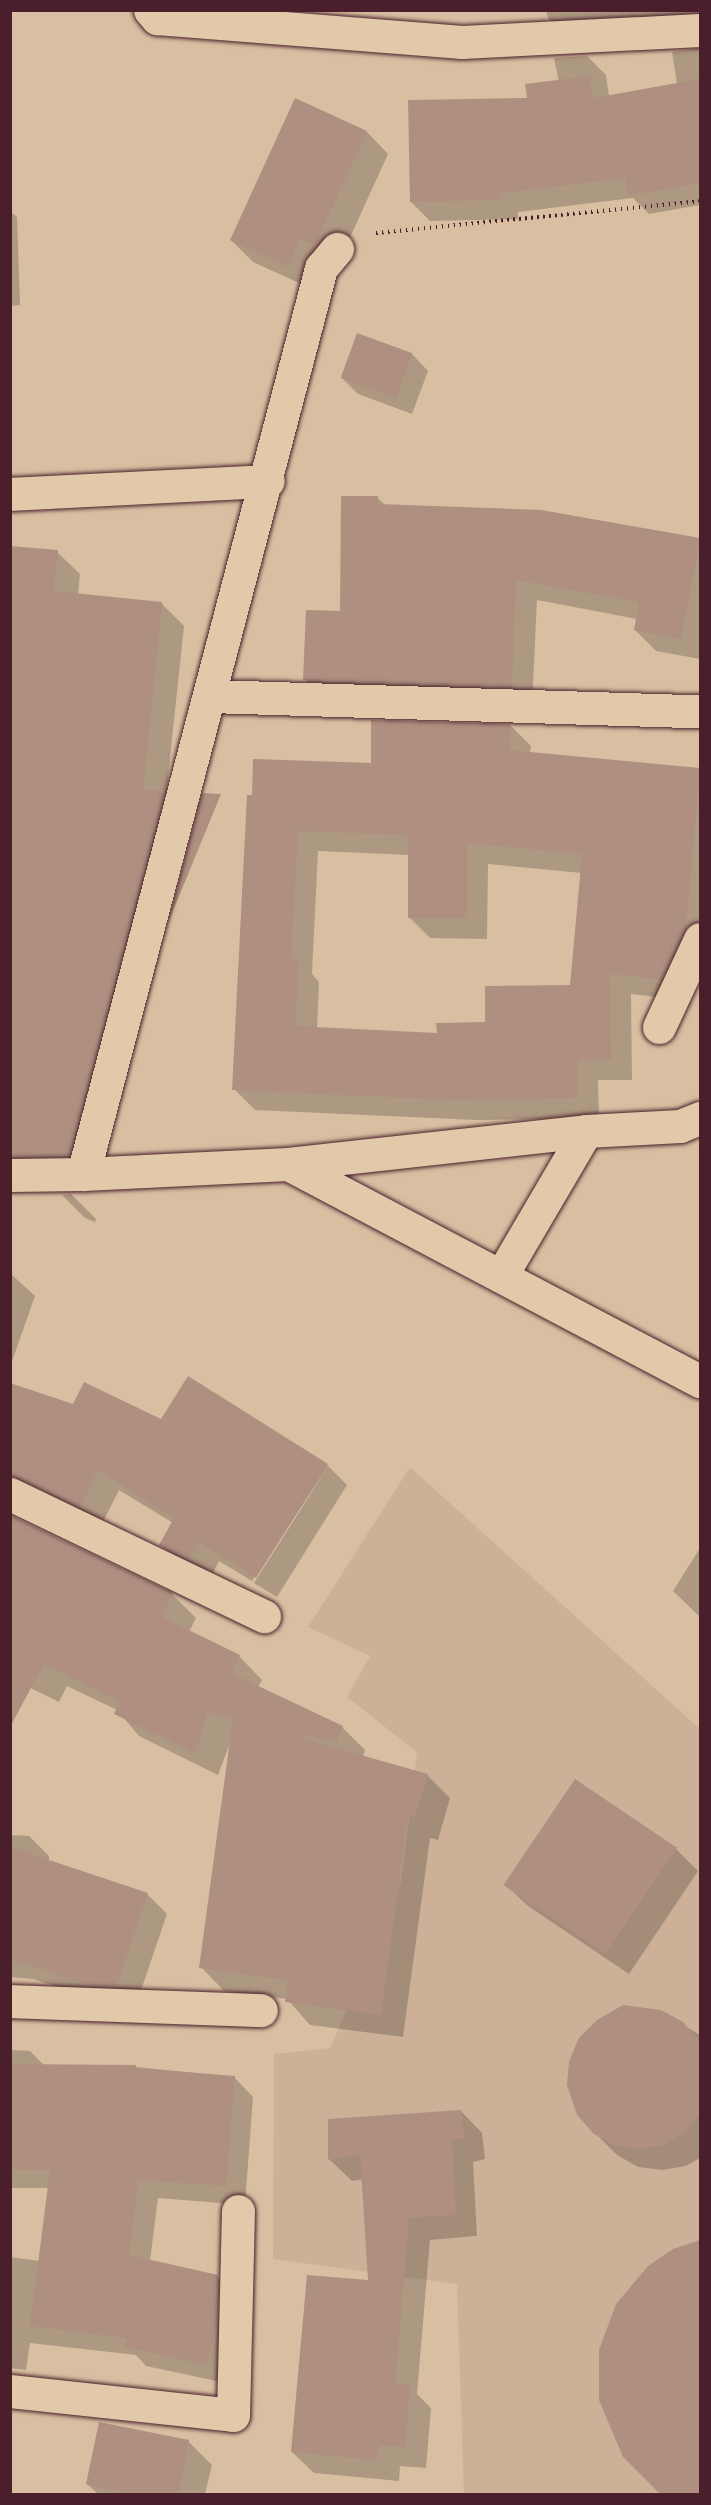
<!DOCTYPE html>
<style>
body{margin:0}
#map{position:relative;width:711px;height:2505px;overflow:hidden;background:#d9bfa2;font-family:Mynerve,sans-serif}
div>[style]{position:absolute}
.built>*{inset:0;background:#ccb198}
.shadow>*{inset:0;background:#0003}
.building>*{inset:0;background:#af8f80;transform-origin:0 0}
.path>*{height:4px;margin-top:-2px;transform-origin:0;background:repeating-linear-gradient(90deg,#4a1f2b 0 1.5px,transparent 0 6px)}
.roads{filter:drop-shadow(0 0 2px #4a1f2b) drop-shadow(0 0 2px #4a1f2b)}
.minor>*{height:33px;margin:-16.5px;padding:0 16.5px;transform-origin:16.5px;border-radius:16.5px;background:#e2c9aa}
span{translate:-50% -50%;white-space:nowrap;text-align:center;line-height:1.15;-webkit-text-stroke:5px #e2c9aa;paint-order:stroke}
.frame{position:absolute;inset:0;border:12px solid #4a1f2b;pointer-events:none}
</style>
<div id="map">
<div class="built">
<i style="clip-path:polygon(410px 1467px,700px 1729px,700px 2494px,464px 2494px,457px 2284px,273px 2259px,274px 2054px,330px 2048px,401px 1883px,417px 1752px,347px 1697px,370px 1656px,308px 1627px)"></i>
</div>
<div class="shadow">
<i style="clip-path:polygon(546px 10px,700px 10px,700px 32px,567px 38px,548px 18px)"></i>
<i style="clip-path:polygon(700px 48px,700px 205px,649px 214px,633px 198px,518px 212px,518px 219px,430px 221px,411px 202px,529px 99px,559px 82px,554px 58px,587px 56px,606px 75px,609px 96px,677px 84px,672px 52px)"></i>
<i style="clip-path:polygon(296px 100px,367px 132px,388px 154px,337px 266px,310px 288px,253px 262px,231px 240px)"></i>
<i style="clip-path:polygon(10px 211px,17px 217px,20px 305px,10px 306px)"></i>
<i style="clip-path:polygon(412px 354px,428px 371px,412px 414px,358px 394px,342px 378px)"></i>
<i style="clip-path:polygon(378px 498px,386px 506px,699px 539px,700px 659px,656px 651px,635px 630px,637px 619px,537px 600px,532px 707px,325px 701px,304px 679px,342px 613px)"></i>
<i style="clip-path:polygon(10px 548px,57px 552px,80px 574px,78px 595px,161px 603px,184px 626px,166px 796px,91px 1178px,10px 1191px)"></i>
<i style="clip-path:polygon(evenodd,510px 725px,531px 746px,530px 753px,700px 770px,700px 961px,682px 1000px,631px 994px,632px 1080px,598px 1080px,599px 1118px,476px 1120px,255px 1110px,234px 1089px,248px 797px,510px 725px,318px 851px,409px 855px,409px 917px,430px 938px,487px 939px,488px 864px,582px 873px,571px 986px,487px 1023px,438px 1034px,317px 1029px,319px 982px,312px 974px,318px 851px)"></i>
<i style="clip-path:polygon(71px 1194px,96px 1219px,95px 1222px,85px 1218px,62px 1195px)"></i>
<i style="clip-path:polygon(10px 1273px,35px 1296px,10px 1367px)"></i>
<i style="clip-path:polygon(162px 1421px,327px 1465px,347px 1485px,277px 1597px,254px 1583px,327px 1468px,252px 1581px,219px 1561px,210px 1579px,181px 1565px,161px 1545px,173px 1523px,119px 1490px,101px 1526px,61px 1507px,40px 1487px)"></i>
<i style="clip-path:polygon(23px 1523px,172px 1594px,196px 1618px,189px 1632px,239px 1656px,262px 1680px,258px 1687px,342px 1727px,365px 1750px,363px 1757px,427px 1775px,450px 1798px,438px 1840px,430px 1838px,403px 2037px,310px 2025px,287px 1999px,224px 1991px,201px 1967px,232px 1738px,218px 1775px,139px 1736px,117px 1710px,67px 1686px,59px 1702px,10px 1678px)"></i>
<i style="clip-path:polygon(700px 1548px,700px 1617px,673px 1591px)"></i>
<i style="clip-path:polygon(10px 1835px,29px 1836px,49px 1856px,49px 1862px,147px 1894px,167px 1914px,136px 2005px,111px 2004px,33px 1979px,10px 1977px)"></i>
<i style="clip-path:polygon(676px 1849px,698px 1871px,629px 1974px,528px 1906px,506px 1885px)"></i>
<i style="clip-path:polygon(660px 2011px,700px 2035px,700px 2158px,686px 2166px,662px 2170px,638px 2167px,617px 2155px,595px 2133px)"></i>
<i style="clip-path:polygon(10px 2050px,30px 2051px,45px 2066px,136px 2067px,234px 2077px,253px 2097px,245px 2205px,158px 2198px,150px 2261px,217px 2276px,237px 2296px,226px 2383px,146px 2366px,136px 2355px,30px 2343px,26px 2370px,10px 2368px,10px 2257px,40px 2261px,49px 2188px,10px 2188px)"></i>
<i style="clip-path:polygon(461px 2111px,482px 2133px,485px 2159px,473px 2162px,477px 2236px,430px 2240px,417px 2394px,431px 2408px,426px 2468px,400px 2466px,399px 2481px,314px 2473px,292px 2452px,369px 2282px,363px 2179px,352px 2181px,330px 2160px)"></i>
<i style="clip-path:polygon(700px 2242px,700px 2494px,662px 2494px,624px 2456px,674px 2250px)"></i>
<i style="clip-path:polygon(189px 2442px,212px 2465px,205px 2494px,98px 2494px,87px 2484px)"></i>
</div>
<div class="building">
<i style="clip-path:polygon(590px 76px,593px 98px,700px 79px,700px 183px,628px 196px,625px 178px,499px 193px,500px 200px,410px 202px,408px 100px,527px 98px,525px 84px)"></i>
<i style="clip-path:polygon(295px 98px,367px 131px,315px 245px,300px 239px,288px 267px,230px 240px)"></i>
<i style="left:357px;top:333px;width:59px;height:48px;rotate:20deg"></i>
<i style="clip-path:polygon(341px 496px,378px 496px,378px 504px,541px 510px,700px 538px,681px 639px,634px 630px,639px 602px,516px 580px,512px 686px,303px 680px,306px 610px,340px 611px)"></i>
<i style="clip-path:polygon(10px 546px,58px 550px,54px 591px,162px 602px,143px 790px,164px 791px,68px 1155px,10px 1156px)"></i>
<i style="clip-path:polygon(evenodd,371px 720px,510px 724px,509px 750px,700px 768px,686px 927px,661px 979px,610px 974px,611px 1059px,578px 1060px,578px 1098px,454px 1100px,232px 1090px,247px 795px,252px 795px,253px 759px,371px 763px,371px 720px,298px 831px,408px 835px,408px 918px,467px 918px,467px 843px,582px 854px,570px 985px,485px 986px,485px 1022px,436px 1023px,437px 1033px,295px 1026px,299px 959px,291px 959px,298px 831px)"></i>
<i style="clip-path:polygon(202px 793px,221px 794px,168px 923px)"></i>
<i style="clip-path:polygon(188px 1376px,328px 1464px,256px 1578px,198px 1541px,190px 1559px,159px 1545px,174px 1518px,98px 1470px,80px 1507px,10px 1476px,10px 1383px,73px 1404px,84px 1382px,161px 1419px)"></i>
<i style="clip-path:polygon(10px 1515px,173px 1593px,162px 1617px,240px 1655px,231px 1673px,343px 1726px,337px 1742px,306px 1735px,304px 1739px,428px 1774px,415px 1817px,408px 1815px,381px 2015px,285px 2002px,288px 1980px,199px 1968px,233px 1718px,208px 1712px,195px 1753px,114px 1714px,120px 1701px,44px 1664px,10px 1727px)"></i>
<i style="left:575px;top:1779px;width:123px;height:128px;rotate:34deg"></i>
<i style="clip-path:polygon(10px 1847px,148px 1893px,117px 1986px,90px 1985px,10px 1959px)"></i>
<i style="clip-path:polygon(623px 2005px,661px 2010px,683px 2022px,700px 2042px,700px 2114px,683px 2134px,664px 2145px,640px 2149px,615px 2146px,594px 2134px,577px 2115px,567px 2085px,569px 2061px,579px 2038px,597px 2020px)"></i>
<i style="clip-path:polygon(10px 2064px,136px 2065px,136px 2068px,235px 2076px,226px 2186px,138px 2180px,129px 2255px,218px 2275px,217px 2322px,207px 2365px,125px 2347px,127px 2338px,30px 2326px,50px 2170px,10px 2169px)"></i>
<i style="clip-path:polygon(461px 2110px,465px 2138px,452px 2140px,456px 2215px,409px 2218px,395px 2384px,410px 2385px,405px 2447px,379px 2445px,377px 2460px,291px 2452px,307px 2275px,368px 2280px,360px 2155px,328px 2160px,328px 2119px)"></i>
<i style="clip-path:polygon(700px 2240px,700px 2494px,660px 2494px,623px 2457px,599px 2400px,599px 2350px,616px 2304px,648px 2266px,673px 2249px)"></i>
<i style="clip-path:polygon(99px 2422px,189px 2440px,178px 2494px,130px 2494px,86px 2484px)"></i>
</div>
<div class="path">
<i style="left:376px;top:233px;width:326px;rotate:-5.6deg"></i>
</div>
<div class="roads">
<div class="minor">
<i style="left:150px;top:10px;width:11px;rotate:49deg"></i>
<i style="left:157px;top:18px;width:306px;rotate:4.5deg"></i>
<i style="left:462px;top:42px;width:238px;rotate:-2.9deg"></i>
<i style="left:10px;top:494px;width:258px;rotate:-2.9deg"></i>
<i style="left:210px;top:696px;width:490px;rotate:1.8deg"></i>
<i style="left:659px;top:1027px;width:97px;rotate:-65deg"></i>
<i style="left:288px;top:1164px;width:300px;rotate:-6.3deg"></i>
<i style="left:586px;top:1131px;width:94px;rotate:-3deg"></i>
<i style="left:680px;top:1126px;width:22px;rotate:-22deg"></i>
<i style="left:83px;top:1174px;width:205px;rotate:-2.8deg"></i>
<i style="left:288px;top:1164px;width:466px;rotate:27.8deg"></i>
<i style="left:10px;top:1175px;width:73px;rotate:-0.8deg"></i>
<i style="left:83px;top:1174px;width:937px;rotate:-75.28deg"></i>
<i style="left:321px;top:268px;width:25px;rotate:-50deg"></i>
<i style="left:501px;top:1276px;width:168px;rotate:-59.6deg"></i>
<i style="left:10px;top:1494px;width:282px;rotate:25.7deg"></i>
<i style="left:10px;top:2001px;width:251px;rotate:2.1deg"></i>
<i style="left:10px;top:2391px;width:224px;rotate:6.1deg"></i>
<i style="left:233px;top:2415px;width:204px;rotate:-88.6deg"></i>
</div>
</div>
<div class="frame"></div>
</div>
